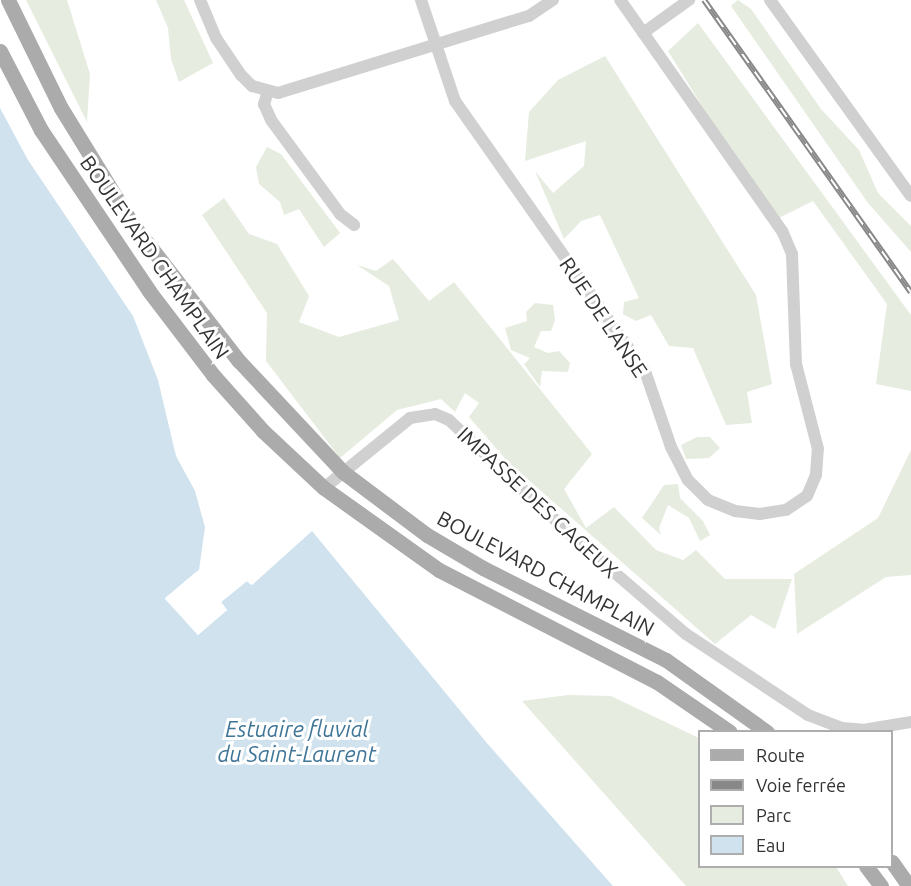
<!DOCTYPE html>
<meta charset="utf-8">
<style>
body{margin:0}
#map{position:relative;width:911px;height:886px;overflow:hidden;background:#fff;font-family:Ubuntu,sans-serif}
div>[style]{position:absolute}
.green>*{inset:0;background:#e6ecdf}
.water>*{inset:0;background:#cfe2ee}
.pier>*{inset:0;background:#fff}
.minor>*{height:12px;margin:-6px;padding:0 6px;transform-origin:6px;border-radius:6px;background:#d0d0d0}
.major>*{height:15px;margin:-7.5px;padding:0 7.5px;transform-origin:7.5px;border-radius:7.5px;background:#ababab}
.rail>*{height:6px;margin-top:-3px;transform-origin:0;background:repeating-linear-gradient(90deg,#fff 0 11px,#888 0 22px);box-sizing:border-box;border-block:2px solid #888}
span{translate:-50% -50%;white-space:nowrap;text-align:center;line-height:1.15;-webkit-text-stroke:6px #fff;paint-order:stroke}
.street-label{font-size:21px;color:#333}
.water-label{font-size:22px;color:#3f7597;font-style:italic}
.legend{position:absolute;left:698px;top:730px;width:195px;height:138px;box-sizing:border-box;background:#fff;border:2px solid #adadad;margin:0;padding:8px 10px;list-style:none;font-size:18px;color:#333}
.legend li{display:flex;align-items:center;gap:12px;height:30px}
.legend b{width:30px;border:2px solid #adadad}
</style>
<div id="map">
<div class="green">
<i style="clip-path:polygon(26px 0,67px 0,90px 74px,87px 122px)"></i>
<i style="clip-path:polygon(156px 0,184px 0,213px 63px,179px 82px,171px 59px,168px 28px)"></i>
<i style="clip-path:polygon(738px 0,751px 9px,821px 109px,859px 150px,878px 193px,911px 226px,911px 252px,868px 203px,731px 6px)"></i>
<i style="clip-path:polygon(698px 23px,911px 315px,911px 391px,876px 384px,887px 304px,813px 201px,773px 221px,668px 51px)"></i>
<i style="clip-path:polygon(605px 56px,756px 295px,772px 384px,747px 392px,752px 423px,726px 425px,693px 348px,669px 346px,651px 315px,636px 321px,623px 314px,624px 302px,639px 298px,600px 215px,581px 221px,564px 239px,535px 171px,553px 193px,584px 166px,586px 141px,525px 161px,529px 112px,558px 80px)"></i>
<i style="clip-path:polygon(267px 147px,281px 154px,340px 233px,324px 247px,299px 209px,284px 215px,280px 202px,259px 184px,256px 167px)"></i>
<i style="clip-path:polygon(224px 198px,249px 234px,277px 244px,309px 296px,299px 322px,339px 337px,399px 320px,389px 286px,357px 265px,376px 271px,393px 259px,429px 301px,454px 282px,592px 454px,564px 489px,586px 528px,614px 507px,656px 550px,683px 560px,696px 550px,725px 579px,792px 579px,775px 629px,751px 615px,715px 644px,507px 461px,469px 417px,479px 403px,465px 393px,455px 412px,441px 399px,397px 410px,340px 458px,266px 361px,267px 313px,202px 215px)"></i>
<i style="clip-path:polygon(535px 303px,553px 305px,555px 320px,551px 331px,541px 331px,534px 347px,548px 353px,559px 351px,570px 363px,568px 372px,542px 371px,540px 387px,524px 364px,530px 358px,511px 350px,505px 328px,527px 321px,526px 312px)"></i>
<i style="clip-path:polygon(697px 437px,710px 437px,720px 448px,709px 458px,686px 459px,681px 445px)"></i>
<i style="clip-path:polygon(911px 450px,911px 575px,886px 577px,797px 634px,794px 574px,878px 518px)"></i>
<i style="clip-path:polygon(678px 484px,680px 498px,703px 521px,710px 535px,700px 541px,689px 518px,668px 505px,659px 528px,661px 535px,642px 518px,664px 485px)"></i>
<i style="clip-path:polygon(568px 695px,611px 696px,699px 738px,700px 866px,836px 867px,848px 886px,686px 886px,522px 701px)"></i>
</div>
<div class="water">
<i style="clip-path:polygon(0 108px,28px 160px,133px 316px,158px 380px,176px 456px,195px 491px,205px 527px,199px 570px,165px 599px,198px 635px,227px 610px,221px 602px,247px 581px,252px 585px,312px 531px,486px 742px,613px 886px,0 886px)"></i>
</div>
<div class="pier">
<i style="clip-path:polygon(310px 528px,314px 529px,251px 585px,247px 581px,221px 602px,227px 610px,198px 635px,165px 598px,202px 567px,169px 599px,198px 631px,223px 610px,219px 600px,245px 578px,251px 581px)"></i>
</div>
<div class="minor">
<i style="left:200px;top:0;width:41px;rotate:67.2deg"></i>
<i style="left:216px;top:38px;width:45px;rotate:56deg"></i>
<i style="left:241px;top:75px;width:16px;rotate:45deg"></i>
<i style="left:252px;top:86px;width:27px;rotate:15deg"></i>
<i style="left:278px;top:93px;width:263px;rotate:-17.1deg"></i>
<i style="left:529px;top:16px;width:29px;rotate:-34deg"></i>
<i style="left:421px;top:0;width:107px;rotate:71.4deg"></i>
<i style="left:455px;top:101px;width:330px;rotate:54.9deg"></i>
<i style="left:645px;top:371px;width:80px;rotate:71.1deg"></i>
<i style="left:671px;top:447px;width:37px;rotate:63deg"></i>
<i style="left:688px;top:480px;width:28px;rotate:45deg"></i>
<i style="left:708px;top:500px;width:29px;rotate:22deg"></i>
<i style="left:735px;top:511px;width:25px;rotate:7deg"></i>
<i style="left:760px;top:514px;width:26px;rotate:-9deg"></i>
<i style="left:786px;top:510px;width:25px;rotate:-34deg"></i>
<i style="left:807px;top:496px;width:23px;rotate:-67deg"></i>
<i style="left:816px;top:475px;width:26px;rotate:-86deg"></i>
<i style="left:818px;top:449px;width:88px;rotate:-104.5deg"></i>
<i style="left:796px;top:364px;width:110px;rotate:-92.1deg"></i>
<i style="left:792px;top:254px;width:25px;rotate:-113deg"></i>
<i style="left:782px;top:231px;width:282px;rotate:-125deg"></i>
<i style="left:770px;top:0;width:241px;rotate:54.3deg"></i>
<i style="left:643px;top:33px;width:57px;rotate:-35.7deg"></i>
<i style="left:268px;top:91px;width:14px;rotate:107deg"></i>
<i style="left:264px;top:104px;width:17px;rotate:66deg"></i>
<i style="left:271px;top:120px;width:117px;rotate:53.7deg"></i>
<i style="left:340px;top:214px;width:18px;rotate:38deg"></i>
<i style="left:324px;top:488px;width:111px;rotate:-39.1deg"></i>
<i style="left:410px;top:418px;width:25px;rotate:-9deg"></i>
<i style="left:435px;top:414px;width:15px;rotate:23deg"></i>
<i style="left:449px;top:420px;width:178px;rotate:43.2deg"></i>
<i style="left:579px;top:542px;width:141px;rotate:40.7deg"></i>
<i style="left:686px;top:634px;width:146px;rotate:33.6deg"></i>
<i style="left:808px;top:715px;width:36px;rotate:21deg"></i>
<i style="left:842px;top:728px;width:21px;rotate:5deg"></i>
<i style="left:863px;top:730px;width:49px;rotate:-9.5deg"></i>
</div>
<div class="major">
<i style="left:8px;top:0;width:120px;rotate:63.9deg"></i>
<i style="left:61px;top:108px;width:134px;rotate:58.4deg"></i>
<i style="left:131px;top:222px;width:176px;rotate:52.2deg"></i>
<i style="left:239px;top:361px;width:152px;rotate:46.9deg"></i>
<i style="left:343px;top:472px;width:105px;rotate:36.9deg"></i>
<i style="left:427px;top:535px;width:65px;rotate:30.5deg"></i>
<i style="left:483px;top:568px;width:205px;rotate:26.7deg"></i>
<i style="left:666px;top:660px;width:124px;rotate:35.5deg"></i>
<i style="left:0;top:51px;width:89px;rotate:62.6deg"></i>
<i style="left:41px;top:130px;width:194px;rotate:56.1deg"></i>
<i style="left:149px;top:291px;width:106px;rotate:52.7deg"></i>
<i style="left:213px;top:375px;width:75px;rotate:48.2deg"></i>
<i style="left:263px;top:431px;width:83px;rotate:43.1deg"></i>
<i style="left:324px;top:488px;width:141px;rotate:35.5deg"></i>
<i style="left:439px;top:570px;width:245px;rotate:27.2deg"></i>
<i style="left:657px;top:682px;width:88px;rotate:34.4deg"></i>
<i style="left:892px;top:862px;width:29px;rotate:55deg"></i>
<i style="left:866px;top:866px;width:25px;rotate:53deg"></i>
</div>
<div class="rail">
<i style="left:704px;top:0;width:358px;rotate:54.7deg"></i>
</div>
<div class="street-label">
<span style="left:155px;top:257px;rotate:55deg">BOULEVARD CHAMPLAIN</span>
<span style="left:604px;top:317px;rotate:56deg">RUE DE L'ANSE</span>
<span style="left:538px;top:502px;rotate:43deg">IMPASSE DES CAGEUX</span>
<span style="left:546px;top:573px;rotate:28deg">BOULEVARD CHAMPLAIN</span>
</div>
<div class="water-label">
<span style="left:297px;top:741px">Estuaire fluvial<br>du Saint-Laurent</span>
</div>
<ul class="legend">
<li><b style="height:8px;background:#ababab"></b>Route</li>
<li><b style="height:8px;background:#888"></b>Voie ferrée</li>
<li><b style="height:16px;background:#e6ecdf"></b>Parc</li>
<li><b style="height:16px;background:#cfe2ee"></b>Eau</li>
</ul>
</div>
